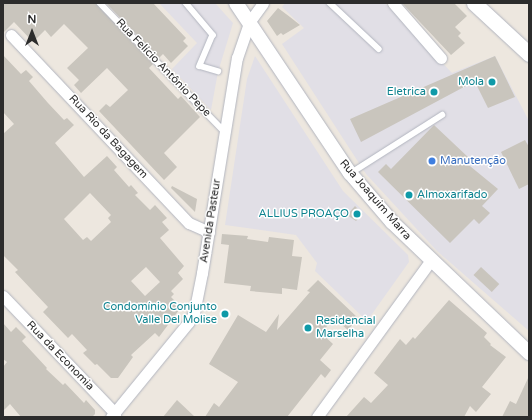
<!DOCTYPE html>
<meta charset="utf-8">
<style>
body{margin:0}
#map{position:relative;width:532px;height:420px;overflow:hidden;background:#ede7df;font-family:"Varela Round",sans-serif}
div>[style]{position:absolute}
.industrial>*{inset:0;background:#e1dfe6}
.building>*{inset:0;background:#c9c5bd;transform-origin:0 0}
.roads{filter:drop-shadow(0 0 1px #b2b5bf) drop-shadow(0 0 1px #b2b5bf)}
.service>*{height:5.5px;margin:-2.75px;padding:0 2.75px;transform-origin:2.75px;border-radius:2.75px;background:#fff}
.minor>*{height:11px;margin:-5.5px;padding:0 5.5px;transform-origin:5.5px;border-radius:5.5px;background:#fff}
.tertiary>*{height:14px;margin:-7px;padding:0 7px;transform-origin:7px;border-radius:7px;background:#fff}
.secondary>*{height:15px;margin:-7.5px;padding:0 7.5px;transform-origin:7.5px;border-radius:7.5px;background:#fff}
.dots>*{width:11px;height:11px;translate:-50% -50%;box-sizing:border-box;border:2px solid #fff;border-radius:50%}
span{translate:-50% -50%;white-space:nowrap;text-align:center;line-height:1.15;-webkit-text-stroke:3px #fff;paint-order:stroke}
.street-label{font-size:11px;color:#2c2c2c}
.culture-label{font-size:11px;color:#0d838f}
.right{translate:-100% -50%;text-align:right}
.left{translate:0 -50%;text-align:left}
.shop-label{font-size:11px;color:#366cbe}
.frame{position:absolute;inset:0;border:4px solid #2c2c2c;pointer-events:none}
.north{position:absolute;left:12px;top:12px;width:40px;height:40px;-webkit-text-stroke:3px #fff;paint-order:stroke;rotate:0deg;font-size:11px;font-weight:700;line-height:16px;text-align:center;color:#2c2c2c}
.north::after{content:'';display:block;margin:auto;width:14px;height:18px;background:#2c2c2c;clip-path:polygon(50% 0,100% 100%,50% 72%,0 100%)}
</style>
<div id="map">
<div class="industrial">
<i style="clip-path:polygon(159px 3px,215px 3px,233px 23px,218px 72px,211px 110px,172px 69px,197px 43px)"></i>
<i style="clip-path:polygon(285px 3px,385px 3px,452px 73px,495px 56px,529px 121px,529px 331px,437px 251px,366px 174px,282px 44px,304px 28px,282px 7px)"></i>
<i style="clip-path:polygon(255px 56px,343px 191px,408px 255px,409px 262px,367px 321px,315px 271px,317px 263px,296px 235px,225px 225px,247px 79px)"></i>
</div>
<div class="building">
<i style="clip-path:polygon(3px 3px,96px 3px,153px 64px,149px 68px,178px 99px,181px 96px,200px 117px,164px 153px,177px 167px,164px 180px,99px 111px,106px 104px,110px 107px,128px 90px,107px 68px,81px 93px,74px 85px,79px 80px,67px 68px,88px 48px,64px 24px,51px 37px,45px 30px,33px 42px,14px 22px,3px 33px)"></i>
<i style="clip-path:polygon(106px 3px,153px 3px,186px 38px,183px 41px,188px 46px,171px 63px,163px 54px,159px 58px)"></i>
<i style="clip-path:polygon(402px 3px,454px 3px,467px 16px,455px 27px,461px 33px,458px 36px,465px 43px,451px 55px)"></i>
<i style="clip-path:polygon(278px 8px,290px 17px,300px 25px,283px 35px,281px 33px,277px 36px,267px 21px)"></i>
<i style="clip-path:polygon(evenodd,3px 55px,21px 74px,26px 70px,33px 77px,29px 81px,48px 103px,64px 120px,67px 118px,74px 125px,55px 143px,84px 177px,107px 156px,117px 167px,114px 170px,129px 187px,131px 185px,138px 193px,135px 195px,150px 210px,155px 205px,167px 218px,162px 222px,169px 230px,160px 238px,184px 266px,178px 273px,183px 279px,171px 291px,174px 294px,171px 297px,177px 303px,175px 305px,179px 310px,159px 337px,155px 333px,131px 355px,133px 357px,118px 378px,111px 378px,97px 364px,95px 365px,83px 353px,87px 350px,72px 334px,68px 338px,43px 312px,48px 307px,15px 272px,18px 270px,3px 255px,3px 134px,14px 124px,3px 112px,3px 55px,90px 193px,111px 215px,108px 218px,111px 222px,91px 241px,87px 237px,83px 240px,64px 219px,90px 193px,3px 55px,146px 267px,160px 282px,145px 296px,131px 281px,146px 267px)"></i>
<i style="clip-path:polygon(495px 56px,515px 97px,488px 108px,475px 82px,477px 80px,361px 142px,350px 119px)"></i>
<i style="clip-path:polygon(434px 125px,469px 158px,465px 162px,498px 189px,482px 206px,490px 213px,479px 224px,474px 219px,450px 243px,378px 172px,386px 164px,391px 169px)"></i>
<i style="clip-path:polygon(525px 140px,529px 147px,529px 184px,519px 189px,501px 152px)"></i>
<i style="clip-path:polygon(172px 186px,197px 199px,195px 212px,171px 188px)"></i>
<i style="clip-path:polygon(355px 206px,363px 214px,356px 221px,347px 215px)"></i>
<i style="clip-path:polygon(222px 234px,248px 236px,247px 239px,268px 242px,269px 237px,294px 240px,292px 256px,302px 257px,297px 290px,282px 288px,282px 294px,250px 291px,251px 286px,224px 283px,229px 245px,221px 244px)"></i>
<i style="left:481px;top:267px;width:25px;height:11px;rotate:43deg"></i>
<i style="clip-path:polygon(318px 280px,358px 318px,348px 330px,334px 318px,321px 333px,333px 344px,320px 360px,331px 370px,325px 378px,321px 374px,287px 417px,205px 417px,214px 403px,219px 407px,238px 382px,209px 364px,238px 315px,266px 332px,279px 314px,277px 330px,310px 292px,307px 291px)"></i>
<i style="clip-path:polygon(449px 300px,487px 333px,484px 337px,491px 344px,490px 345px,506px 357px,482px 387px,491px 394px,476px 412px,470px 406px,464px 417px,346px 417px,364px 397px,371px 403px,388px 385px,374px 373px,400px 339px,406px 345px,413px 337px,415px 339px)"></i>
<i style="clip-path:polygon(3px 323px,11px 332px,16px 327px,26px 337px,22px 341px,47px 368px,46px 369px,63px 385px,65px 383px,84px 403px,86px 400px,95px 410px,95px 414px,92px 417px,21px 417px,10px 404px,3px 411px,3px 367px,7px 362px,3px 359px)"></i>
<i style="clip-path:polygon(529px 376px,529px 417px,502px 417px,510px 401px,516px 404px)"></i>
<i style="clip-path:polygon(177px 400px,195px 417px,163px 417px)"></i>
</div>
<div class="roads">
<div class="service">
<i style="left:100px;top:3px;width:180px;rotate:45.9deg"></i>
<i style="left:186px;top:3px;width:42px;rotate:49.8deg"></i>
<i style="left:213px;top:35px;width:34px;rotate:113deg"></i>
<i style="left:200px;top:66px;width:19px;rotate:16deg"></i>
<i style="left:330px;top:3px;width:67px;rotate:43.2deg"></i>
<i style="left:351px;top:173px;width:108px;rotate:-32.5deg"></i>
</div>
<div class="minor">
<i style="left:393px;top:3px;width:73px;rotate:48.9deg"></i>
<i style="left:11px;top:35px;width:259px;rotate:46.6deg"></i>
<i style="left:189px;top:223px;width:22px;rotate:24deg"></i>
<i style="left:3px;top:296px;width:162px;rotate:46.3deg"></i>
<i style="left:115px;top:413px;width:4px;rotate:90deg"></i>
<i style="left:111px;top:417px;width:122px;rotate:-50.7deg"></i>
<i style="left:188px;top:323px;width:12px;rotate:-59deg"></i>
<i style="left:194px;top:313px;width:41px;rotate:-78.7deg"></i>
<i style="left:202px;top:273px;width:218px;rotate:-80.8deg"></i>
<i style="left:237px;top:58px;width:39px;rotate:-71deg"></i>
<i style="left:250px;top:21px;width:22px;rotate:-54deg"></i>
<i style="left:317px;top:417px;width:194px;rotate:-54deg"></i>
</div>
<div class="tertiary">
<i style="left:236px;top:3px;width:205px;rotate:56.2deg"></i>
<i style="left:350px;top:173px;width:65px;rotate:49.4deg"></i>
<i style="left:392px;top:222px;width:190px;rotate:43.7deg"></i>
</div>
<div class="secondary">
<i style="left:474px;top:3px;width:75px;rotate:42.8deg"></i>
</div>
</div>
<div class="dots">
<i style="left:492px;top:82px;background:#0f9aa8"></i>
<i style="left:434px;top:92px;background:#0f9aa8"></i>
<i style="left:432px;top:161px;background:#3f7fe0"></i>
<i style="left:409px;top:195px;background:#0f9aa8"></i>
<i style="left:357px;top:214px;background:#0f9aa8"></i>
<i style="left:225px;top:314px;background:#0f9aa8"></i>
<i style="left:308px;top:328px;background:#0f9aa8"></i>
</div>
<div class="street-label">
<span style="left:163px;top:68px;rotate:46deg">Rua Felício Antônio Pepe</span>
<span style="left:108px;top:137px;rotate:47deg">Rua Rio da Bagagem</span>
<span style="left:375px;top:200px;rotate:49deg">Rua Joaquim Marra</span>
<span style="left:211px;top:221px;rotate:-81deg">Avenida Pasteur</span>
<span style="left:60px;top:356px;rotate:46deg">Rua da Economia</span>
</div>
<div class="culture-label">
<span class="right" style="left:484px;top:82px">Mola</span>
<span class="right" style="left:426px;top:92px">Eletrica</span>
<span class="left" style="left:417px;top:195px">Almoxarifado</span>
<span class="right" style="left:349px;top:214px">ALLIUS PROAÇO</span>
<span class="right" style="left:217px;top:314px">Condomínio Conjunto<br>Valle Del Molise</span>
<span class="left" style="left:316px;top:328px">Residencial<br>Marselha</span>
</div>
<div class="shop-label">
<span class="left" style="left:440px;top:161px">Manutenção</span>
</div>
<div class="frame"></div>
<div class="north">N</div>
</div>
